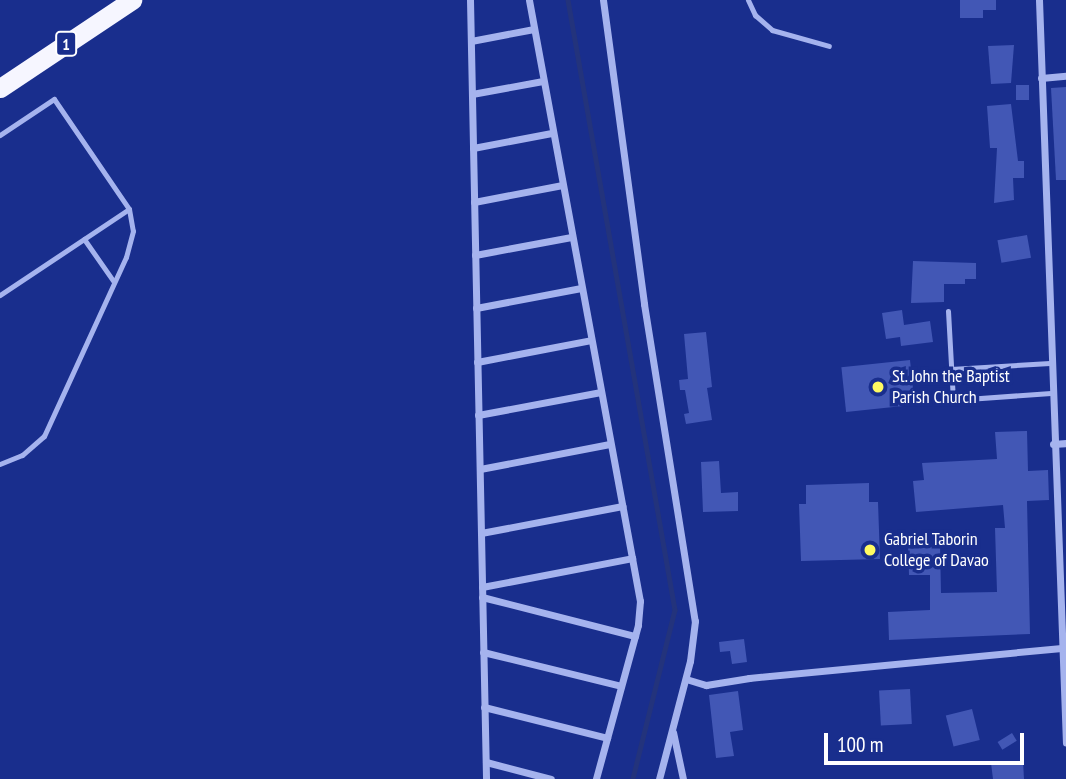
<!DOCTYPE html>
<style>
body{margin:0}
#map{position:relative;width:1066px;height:779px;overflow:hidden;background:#192e8d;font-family:"PT Sans Narrow",sans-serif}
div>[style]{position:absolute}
.stream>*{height:4.5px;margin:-2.25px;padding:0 2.25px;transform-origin:2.25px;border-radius:2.25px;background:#23337c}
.building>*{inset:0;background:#4257b5;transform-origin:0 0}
.service>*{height:5px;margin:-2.5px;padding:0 2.5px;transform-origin:2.5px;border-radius:2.5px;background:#a5b3ee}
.minor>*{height:7px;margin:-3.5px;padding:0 3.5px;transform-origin:3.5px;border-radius:3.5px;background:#a5b3ee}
.trunk>*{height:19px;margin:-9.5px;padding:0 9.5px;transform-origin:9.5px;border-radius:9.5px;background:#f6f6ff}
.dots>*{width:19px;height:19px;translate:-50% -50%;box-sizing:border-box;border:4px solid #192e8d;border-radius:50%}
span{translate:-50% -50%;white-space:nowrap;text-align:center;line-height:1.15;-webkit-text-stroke:7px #192e8d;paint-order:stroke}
.shield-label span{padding:2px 5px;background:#192e8d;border:2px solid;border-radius:5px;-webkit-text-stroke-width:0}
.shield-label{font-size:16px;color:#fff;font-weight:700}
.poi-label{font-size:18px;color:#fff}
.left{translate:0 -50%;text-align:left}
.scale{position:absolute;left:824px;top:733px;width:200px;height:32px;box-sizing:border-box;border:4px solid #fff;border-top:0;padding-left:9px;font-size:21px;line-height:24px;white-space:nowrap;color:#fff;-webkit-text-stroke:5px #192e8d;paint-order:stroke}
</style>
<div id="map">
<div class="stream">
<i style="left:568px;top:0;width:619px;rotate:80.05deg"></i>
<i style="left:675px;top:610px;width:174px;rotate:104deg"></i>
</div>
<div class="building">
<i style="clip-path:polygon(960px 0,996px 0,996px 10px,983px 10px,983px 18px,960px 18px)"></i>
<i style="clip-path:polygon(1014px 45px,1011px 83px,991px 84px,988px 46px)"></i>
<i style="left:1016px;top:85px;width:13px;height:15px"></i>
<i style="clip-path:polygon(1066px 87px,1066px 180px,1056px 180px,1051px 88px)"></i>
<i style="clip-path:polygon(1011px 104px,1018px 161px,1024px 161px,1024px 178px,1013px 178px,1014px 200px,994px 203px,997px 148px,990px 148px,987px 106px)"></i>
<i style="left:1027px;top:235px;width:23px;height:30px;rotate:80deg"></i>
<i style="clip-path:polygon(913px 261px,976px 263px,976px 279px,965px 279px,965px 284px,944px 284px,944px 302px,911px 303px)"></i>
<i style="clip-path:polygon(902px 310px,904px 325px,930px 321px,933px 342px,901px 346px,900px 337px,886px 339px,882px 313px)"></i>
<i style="clip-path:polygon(706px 332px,712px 387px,707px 388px,712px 420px,686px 424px,684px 414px,689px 413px,685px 390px,680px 390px,679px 380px,688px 379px,684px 334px)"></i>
<i style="left:910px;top:360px;width:45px;height:69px;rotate:84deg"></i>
<i style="clip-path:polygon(1027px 431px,1028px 471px,1048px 470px,1049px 500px,1027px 501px,1030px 634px,889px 640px,888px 612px,930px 610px,930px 575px,909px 575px,908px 545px,940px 544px,941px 593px,997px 592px,995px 528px,1005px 528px,1003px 505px,916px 512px,913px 481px,924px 480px,922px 463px,997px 459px,995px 432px)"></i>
<i style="clip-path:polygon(719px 461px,721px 493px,738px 492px,738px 511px,703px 512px,701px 462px)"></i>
<i style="clip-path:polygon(869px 483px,869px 502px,878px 502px,880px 559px,801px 561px,799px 504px,806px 504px,806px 485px)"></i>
<i style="clip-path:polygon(744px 639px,747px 662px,732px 664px,730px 651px,720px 652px,719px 642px)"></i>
<i style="left:910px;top:689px;width:35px;height:31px;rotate:87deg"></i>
<i style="clip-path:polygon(738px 691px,743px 730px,730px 732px,734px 756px,716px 758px,709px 695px)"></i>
<i style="left:972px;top:709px;width:32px;height:27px;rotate:76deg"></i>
<i style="left:1012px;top:733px;width:9px;height:17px;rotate:58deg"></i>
<i style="clip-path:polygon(1023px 761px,1024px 779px,993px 779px,991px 763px)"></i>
</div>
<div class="service">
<i style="left:748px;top:0;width:17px;rotate:65deg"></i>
<i style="left:755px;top:15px;width:23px;rotate:41deg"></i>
<i style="left:772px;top:30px;width:59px;rotate:15.7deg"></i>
<i style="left:0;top:135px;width:65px;rotate:-33.7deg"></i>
<i style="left:54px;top:99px;width:133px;rotate:55.7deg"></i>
<i style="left:129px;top:209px;width:22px;rotate:80deg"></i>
<i style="left:133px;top:231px;width:27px;rotate:105deg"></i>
<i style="left:126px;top:257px;width:197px;rotate:114.6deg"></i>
<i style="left:44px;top:436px;width:29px;rotate:139deg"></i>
<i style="left:22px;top:455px;width:24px;rotate:158deg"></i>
<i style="left:84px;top:239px;width:52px;rotate:55.1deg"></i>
<i style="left:0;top:295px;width:155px;rotate:-33.7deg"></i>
<i style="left:948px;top:311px;width:89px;rotate:86.8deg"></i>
<i style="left:953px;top:400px;width:98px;rotate:-4.1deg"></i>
<i style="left:951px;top:369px;width:99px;rotate:-3.5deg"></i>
</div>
<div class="minor">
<i style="left:470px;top:0;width:779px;rotate:88.82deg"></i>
<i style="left:529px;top:0;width:611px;rotate:79.54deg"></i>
<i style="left:640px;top:601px;width:24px;rotate:95deg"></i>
<i style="left:638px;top:625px;width:160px;rotate:105.3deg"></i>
<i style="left:603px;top:0;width:307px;rotate:82.3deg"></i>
<i style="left:644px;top:304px;width:321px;rotate:80.9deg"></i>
<i style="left:695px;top:621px;width:40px;rotate:97.1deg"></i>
<i style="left:690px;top:661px;width:122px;rotate:104.7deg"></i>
<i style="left:1039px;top:0;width:743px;rotate:87.92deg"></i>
<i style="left:471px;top:41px;width:64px;rotate:-10.8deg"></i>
<i style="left:1041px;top:78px;width:25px;rotate:-5deg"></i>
<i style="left:472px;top:94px;width:72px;rotate:-10.4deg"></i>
<i style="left:473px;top:148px;width:80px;rotate:-10.8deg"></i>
<i style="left:474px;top:202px;width:90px;rotate:-10.9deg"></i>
<i style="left:475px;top:255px;width:98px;rotate:-10.6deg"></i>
<i style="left:476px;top:308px;width:107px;rotate:-10.8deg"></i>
<i style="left:477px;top:362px;width:116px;rotate:-10.9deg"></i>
<i style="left:478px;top:415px;width:125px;rotate:-10.6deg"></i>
<i style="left:1053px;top:444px;width:13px;rotate:-4deg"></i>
<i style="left:480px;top:469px;width:132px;rotate:-10.9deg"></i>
<i style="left:481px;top:533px;width:144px;rotate:-10.8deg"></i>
<i style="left:482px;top:587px;width:153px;rotate:-10.9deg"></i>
<i style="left:482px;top:597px;width:158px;rotate:14.3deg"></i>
<i style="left:483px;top:652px;width:142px;rotate:13.8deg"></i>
<i style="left:686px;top:679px;width:21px;rotate:17deg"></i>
<i style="left:706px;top:685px;width:44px;rotate:-9.2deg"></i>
<i style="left:749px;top:678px;width:314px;rotate:-5.5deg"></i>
<i style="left:484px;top:707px;width:127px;rotate:14.1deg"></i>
<i style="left:673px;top:732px;width:48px;rotate:78deg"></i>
<i style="left:486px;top:762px;width:67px;rotate:14.7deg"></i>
</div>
<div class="trunk">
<i style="left:0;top:88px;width:159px;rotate:-33.7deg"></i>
</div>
<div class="dots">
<i style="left:878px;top:387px;background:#fffa62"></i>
<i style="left:870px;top:550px;background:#fffa62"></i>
</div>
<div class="shield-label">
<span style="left:66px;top:44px">1</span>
</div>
<div class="poi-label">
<span class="left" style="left:892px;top:387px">St. John the Baptist<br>Parish Church</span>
<span class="left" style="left:884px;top:550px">Gabriel Taborin<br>College of Davao</span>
</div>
<div class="scale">100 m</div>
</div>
